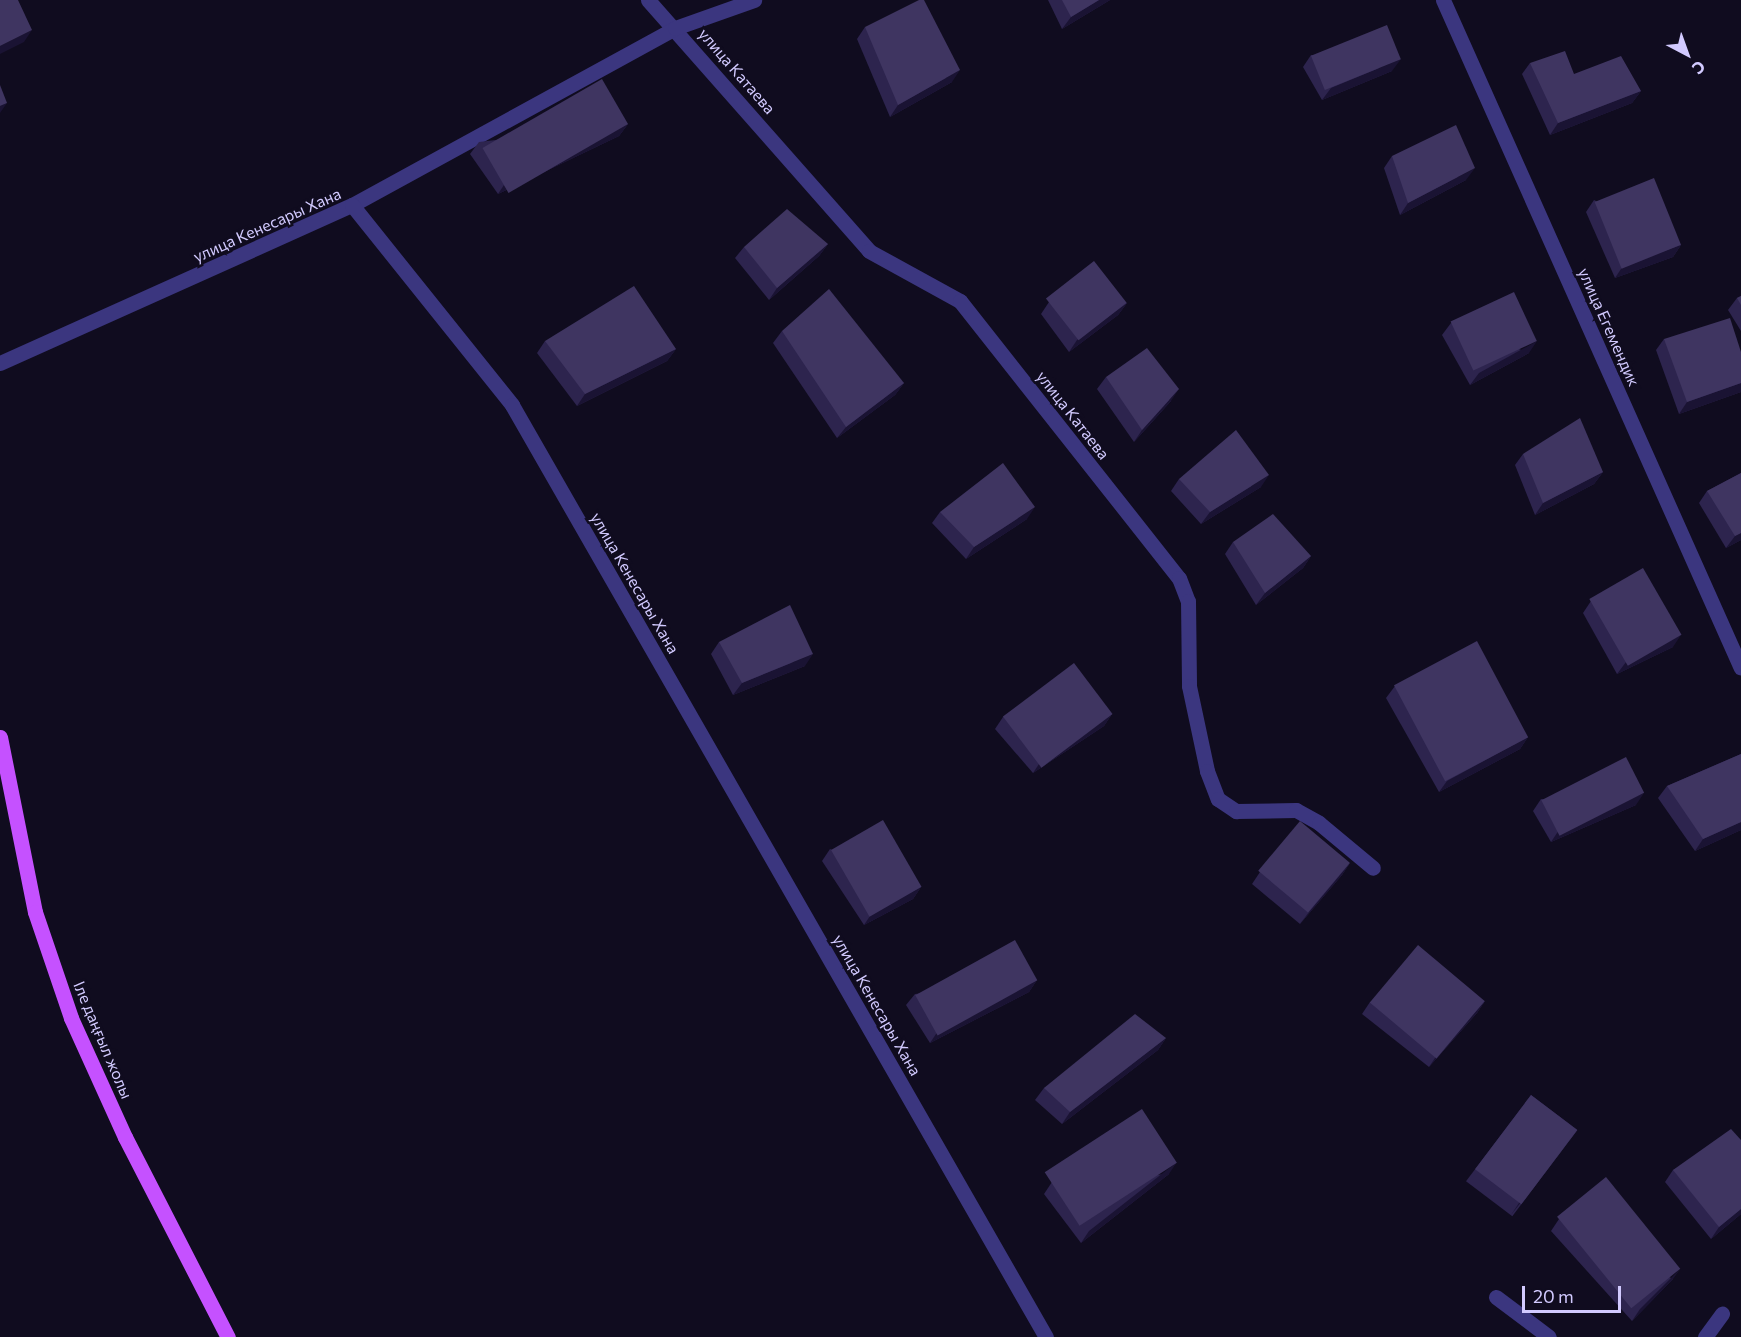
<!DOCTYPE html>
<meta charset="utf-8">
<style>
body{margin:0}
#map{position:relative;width:1741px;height:1337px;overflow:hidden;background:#100c1f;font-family:Commissioner,sans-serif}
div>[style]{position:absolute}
.street>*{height:15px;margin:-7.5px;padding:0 7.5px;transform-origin:7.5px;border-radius:7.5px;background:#3b367f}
.primary>*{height:15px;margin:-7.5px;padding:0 7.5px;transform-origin:7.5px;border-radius:7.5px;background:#c551ff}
.wall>*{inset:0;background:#2d244e;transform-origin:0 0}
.shaded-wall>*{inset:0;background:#1a1333}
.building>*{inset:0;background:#3f3561;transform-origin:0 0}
span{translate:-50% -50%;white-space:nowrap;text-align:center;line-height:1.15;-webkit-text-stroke:5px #100c1f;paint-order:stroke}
.street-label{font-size:16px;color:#d2caff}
.north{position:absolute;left:1657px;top:24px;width:60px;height:60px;-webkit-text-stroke:4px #100c1f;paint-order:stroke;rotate:139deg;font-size:16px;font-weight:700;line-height:24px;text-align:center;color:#d2caff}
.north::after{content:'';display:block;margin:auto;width:21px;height:27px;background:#d2caff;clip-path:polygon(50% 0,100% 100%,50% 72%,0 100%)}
.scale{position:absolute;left:1522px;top:1286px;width:99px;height:27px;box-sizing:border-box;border:3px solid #d2caff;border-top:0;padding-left:8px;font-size:18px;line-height:21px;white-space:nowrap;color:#d2caff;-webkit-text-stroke:4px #100c1f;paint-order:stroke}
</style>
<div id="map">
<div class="street">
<i style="left:648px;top:0;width:334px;rotate:48.6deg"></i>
<i style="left:869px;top:251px;width:104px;rotate:28.8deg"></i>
<i style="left:960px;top:301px;width:353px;rotate:51.7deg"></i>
<i style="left:1179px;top:578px;width:25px;rotate:69deg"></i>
<i style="left:1188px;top:601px;width:85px;rotate:89.3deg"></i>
<i style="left:1189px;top:686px;width:87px;rotate:78deg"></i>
<i style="left:1207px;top:771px;width:30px;rotate:69deg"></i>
<i style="left:1218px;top:799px;width:22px;rotate:34deg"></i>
<i style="left:1236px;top:811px;width:60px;rotate:-1deg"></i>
<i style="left:1296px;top:810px;width:26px;rotate:29deg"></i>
<i style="left:1319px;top:823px;width:70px;rotate:39.8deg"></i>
<i style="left:1443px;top:0;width:731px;rotate:65.96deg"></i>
<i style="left:352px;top:205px;width:368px;rotate:-28.7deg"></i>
<i style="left:675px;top:28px;width:84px;rotate:-19.5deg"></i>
<i style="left:0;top:363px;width:386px;rotate:-24.2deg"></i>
<i style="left:352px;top:205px;width:256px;rotate:51.3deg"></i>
<i style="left:512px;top:405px;width:1074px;rotate:60.19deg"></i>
<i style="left:1496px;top:1297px;width:66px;rotate:37deg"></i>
<i style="left:1705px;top:1337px;width:29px;rotate:-54deg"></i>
</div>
<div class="primary">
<i style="left:0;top:737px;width:178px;rotate:78.7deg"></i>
<i style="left:35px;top:912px;width:112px;rotate:71.2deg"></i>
<i style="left:71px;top:1018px;width:131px;rotate:65.6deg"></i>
<i style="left:125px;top:1137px;width:225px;rotate:62.8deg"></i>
</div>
<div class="wall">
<i style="clip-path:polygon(1048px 0,1110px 0,1062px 29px)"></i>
<i style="clip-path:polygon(865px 27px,952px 82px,890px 117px,857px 39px)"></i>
<i style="clip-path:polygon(1311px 55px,1392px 71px,1322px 100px,1303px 67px)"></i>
<i style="clip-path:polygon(1530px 63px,1641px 91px,1632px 103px,1550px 135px,1522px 74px)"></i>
<i style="clip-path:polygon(628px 124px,619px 136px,498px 194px,470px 154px,479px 142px)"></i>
<i style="clip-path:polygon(1392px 156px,1466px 180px,1400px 215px,1384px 168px)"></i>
<i style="clip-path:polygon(1594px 200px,1681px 245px,1673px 257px,1615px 278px,1586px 212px)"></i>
<i style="clip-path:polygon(828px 244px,819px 256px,769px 300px,735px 258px,744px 247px)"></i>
<i style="clip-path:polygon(1741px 296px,1741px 331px,1728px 310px,1737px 298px)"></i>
<i style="clip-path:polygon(1049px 302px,1127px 303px,1118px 315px,1069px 352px,1041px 314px)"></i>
<i style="clip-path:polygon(1451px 323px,1529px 353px,1470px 385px,1442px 335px)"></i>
<i style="clip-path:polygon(782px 331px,904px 383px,895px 395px,837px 438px,773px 343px)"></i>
<i style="clip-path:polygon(1664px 339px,1741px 352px,1741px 392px,1679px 414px,1656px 350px)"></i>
<i style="clip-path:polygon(545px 341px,676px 349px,667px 361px,577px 406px,537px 353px)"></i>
<i style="clip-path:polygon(1106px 377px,1171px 401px,1134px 442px,1097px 389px)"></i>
<i style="clip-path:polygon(1523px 454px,1603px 472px,1594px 484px,1535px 515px,1515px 465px)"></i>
<i style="clip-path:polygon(1741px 473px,1741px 540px,1726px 548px,1699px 503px,1707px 491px)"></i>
<i style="clip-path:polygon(1179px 479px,1261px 487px,1201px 524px,1171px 491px)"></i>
<i style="clip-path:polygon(940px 512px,1027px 519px,966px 559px,932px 523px)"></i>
<i style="clip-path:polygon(1233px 542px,1311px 556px,1303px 568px,1256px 605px,1225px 554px)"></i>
<i style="clip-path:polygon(1591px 601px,1673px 647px,1617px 674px,1583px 613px)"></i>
<i style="clip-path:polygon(719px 642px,805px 666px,733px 695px,711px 654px)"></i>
<i style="clip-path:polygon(1395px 686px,1528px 737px,1520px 749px,1439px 792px,1386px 698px)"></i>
<i style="clip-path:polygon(1112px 714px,1104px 726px,1033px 773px,995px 729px,1003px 717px)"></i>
<i style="clip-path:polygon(1741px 754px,1741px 830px,1695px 851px,1658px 798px,1667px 786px)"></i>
<i style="clip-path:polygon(1541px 799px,1636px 805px,1551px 842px,1533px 811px)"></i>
<i style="clip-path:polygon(830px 849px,921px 887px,913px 899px,864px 925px,822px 861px)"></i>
<i style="clip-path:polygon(1350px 863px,1342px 875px,1300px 924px,1252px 884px,1260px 872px)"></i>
<i style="clip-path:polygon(1037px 980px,1029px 992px,930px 1043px,906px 1005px,915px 994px)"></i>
<i style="clip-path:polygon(1485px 1001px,1477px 1013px,1429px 1067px,1362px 1014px,1370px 1002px)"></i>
<i style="clip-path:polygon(1166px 1038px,1158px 1050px,1062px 1124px,1035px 1100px,1044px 1088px)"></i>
<i style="left:1531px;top:1095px;width:58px;height:108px;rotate:37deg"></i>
<i style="clip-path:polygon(1741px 1140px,1741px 1214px,1711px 1239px,1665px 1182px,1673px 1170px)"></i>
<i style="clip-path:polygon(1169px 1174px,1081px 1243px,1044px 1194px,1052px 1182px)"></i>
<i style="clip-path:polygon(1559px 1219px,1673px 1279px,1632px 1321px,1551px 1231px)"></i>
</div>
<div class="shaded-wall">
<i style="clip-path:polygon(1099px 0,1110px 0,1062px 29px,1071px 17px)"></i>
<i style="clip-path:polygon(32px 30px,24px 42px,0 54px,0 46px)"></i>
<i style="clip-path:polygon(1401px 59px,1392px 71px,1322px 100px,1331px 88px)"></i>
<i style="clip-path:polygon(960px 70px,952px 82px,890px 117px,898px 105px)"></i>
<i style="clip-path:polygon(1641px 91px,1632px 103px,1550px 135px,1558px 123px)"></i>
<i style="clip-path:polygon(7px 103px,0 113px,0 106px)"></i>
<i style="clip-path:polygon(628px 124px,619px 136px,498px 194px,506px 182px)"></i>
<i style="clip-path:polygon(1475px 168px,1466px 180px,1400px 215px,1408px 203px)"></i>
<i style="clip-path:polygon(828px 244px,819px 256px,769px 300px,777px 288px)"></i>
<i style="clip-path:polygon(1681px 245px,1673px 257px,1615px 278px,1623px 266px)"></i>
<i style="clip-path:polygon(1127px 303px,1118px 315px,1069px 352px,1077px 340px)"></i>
<i style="clip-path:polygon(1537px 341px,1529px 353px,1470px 385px,1479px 373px)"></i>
<i style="clip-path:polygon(676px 349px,667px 361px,577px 406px,585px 394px)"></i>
<i style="clip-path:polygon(904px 383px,895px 395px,837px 438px,846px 427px)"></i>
<i style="clip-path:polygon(1741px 383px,1741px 392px,1679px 414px,1687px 402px)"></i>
<i style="clip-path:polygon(1179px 389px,1171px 401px,1134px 442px,1142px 430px)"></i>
<i style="clip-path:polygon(1603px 472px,1594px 484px,1535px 515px,1543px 503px)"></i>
<i style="clip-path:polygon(1269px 475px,1261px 487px,1201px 524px,1210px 512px)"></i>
<i style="clip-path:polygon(1035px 507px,1027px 519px,966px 559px,974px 547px)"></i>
<i style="clip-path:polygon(1741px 533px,1741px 540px,1726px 548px,1735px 536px)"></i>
<i style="clip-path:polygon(1311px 556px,1303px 568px,1256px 605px,1265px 593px)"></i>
<i style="clip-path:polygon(1681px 635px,1673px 647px,1617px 674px,1626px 662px)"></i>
<i style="clip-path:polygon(813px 654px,805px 666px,733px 695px,742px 683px)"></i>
<i style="clip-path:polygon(1112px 714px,1104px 726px,1033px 773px,1041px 761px)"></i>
<i style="clip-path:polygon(1528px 737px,1520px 749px,1439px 792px,1447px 781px)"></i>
<i style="clip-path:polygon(1644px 793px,1636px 805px,1551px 842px,1559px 830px)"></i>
<i style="clip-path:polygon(1741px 822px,1741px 830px,1695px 851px,1703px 839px)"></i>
<i style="clip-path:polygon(1350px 863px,1342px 875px,1300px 924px,1309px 912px)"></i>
<i style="clip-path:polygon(921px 887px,913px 899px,864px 925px,872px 913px)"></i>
<i style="clip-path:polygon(1037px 980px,1029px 992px,930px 1043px,938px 1031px)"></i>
<i style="clip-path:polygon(1485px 1001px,1477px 1013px,1429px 1067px,1437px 1055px)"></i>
<i style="clip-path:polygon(1166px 1038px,1158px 1050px,1062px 1124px,1070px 1112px)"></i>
<i style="clip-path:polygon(1577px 1130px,1568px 1142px,1511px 1215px,1519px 1203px)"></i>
<i style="clip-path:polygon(1177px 1162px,1169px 1174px,1081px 1243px,1089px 1231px)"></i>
<i style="clip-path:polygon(1741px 1209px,1741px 1214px,1711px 1239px,1719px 1227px)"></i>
<i style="clip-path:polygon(1681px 1268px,1673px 1279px,1632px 1321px,1640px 1309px)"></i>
</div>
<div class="building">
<i style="clip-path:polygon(0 0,18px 0,32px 30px,0 46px)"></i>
<i style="clip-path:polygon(919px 0,924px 0,960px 70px,898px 105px,865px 27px)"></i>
<i style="clip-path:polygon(1062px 0,1099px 0,1071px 17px)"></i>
<i style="left:1387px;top:25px;width:37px;height:82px;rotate:68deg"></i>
<i style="clip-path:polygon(1565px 51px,1574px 74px,1621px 56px,1641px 91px,1558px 123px,1530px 63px)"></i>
<i style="left:602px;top:79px;width:52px;height:138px;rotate:60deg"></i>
<i style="clip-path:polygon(0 85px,7px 103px,0 106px)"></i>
<i style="clip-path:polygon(1456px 125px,1475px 168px,1408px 203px,1392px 156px)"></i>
<i style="left:1654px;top:178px;width:72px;height:64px;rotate:68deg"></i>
<i style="clip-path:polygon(787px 209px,828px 244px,777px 288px,744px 247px)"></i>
<i style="left:1094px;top:261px;width:53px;height:61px;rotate:52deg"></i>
<i style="clip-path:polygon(634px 286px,676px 349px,585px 394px,545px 341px)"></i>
<i style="clip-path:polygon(829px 289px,904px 383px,846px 427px,782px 331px)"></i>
<i style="left:1514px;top:292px;width:54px;height:70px;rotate:65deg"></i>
<i style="clip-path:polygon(1741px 296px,1741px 305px,1737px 298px)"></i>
<i style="clip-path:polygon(1730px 318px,1741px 352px,1741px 383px,1687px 402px,1664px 339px)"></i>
<i style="clip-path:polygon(1147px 348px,1179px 389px,1142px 430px,1106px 377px)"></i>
<i style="clip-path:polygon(1580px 418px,1603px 472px,1543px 503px,1523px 454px)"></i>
<i style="clip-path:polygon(1236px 430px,1269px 475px,1210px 512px,1179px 479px)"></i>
<i style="clip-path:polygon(1003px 463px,1035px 507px,974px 547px,940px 512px)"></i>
<i style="clip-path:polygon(1741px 473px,1741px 533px,1735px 536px,1707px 491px)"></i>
<i style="clip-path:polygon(1273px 514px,1311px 556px,1265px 593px,1233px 542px)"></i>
<i style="left:1643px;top:568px;width:77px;height:62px;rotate:60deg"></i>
<i style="clip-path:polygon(790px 605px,813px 654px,742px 683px,719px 642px)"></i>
<i style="left:1477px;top:641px;width:109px;height:94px;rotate:62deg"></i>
<i style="left:1074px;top:663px;width:64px;height:89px;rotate:53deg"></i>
<i style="clip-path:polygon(1741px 754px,1741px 822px,1703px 839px,1667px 786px)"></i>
<i style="left:1626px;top:757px;width:40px;height:95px;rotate:63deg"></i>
<i style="left:883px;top:820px;width:77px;height:60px;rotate:60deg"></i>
<i style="left:1300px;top:821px;width:65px;height:65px;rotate:40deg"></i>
<i style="left:1015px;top:940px;width:46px;height:114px;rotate:61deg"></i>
<i style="left:1418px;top:945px;width:87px;height:75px;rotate:40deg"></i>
<i style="clip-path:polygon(1135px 1014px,1166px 1038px,1070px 1112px,1044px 1088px)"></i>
<i style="left:1531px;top:1095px;width:58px;height:93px;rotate:37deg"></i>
<i style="left:1142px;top:1109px;width:64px;height:116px;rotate:57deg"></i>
<i style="clip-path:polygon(1731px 1129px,1741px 1140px,1741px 1209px,1719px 1227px,1673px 1170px)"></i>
<i style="left:1606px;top:1177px;width:118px;height:63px;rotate:51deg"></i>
</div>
<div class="street-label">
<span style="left:737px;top:71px;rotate:49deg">улица Катаева</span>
<span style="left:267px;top:225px;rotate:-24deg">улица Кенесары Хана</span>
<span style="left:1609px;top:327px;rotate:66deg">улица Егемендик</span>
<span style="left:1073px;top:415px;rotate:52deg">улица Катаева</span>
<span style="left:635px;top:583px;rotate:60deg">улица Кенесары Хана</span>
<span style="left:877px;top:1005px;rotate:60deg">улица Кенесары Хана</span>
<span style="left:103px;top:1040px;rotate:67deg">Іле даңғыл жолы</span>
</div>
<div class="north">С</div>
<div class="scale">20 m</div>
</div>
